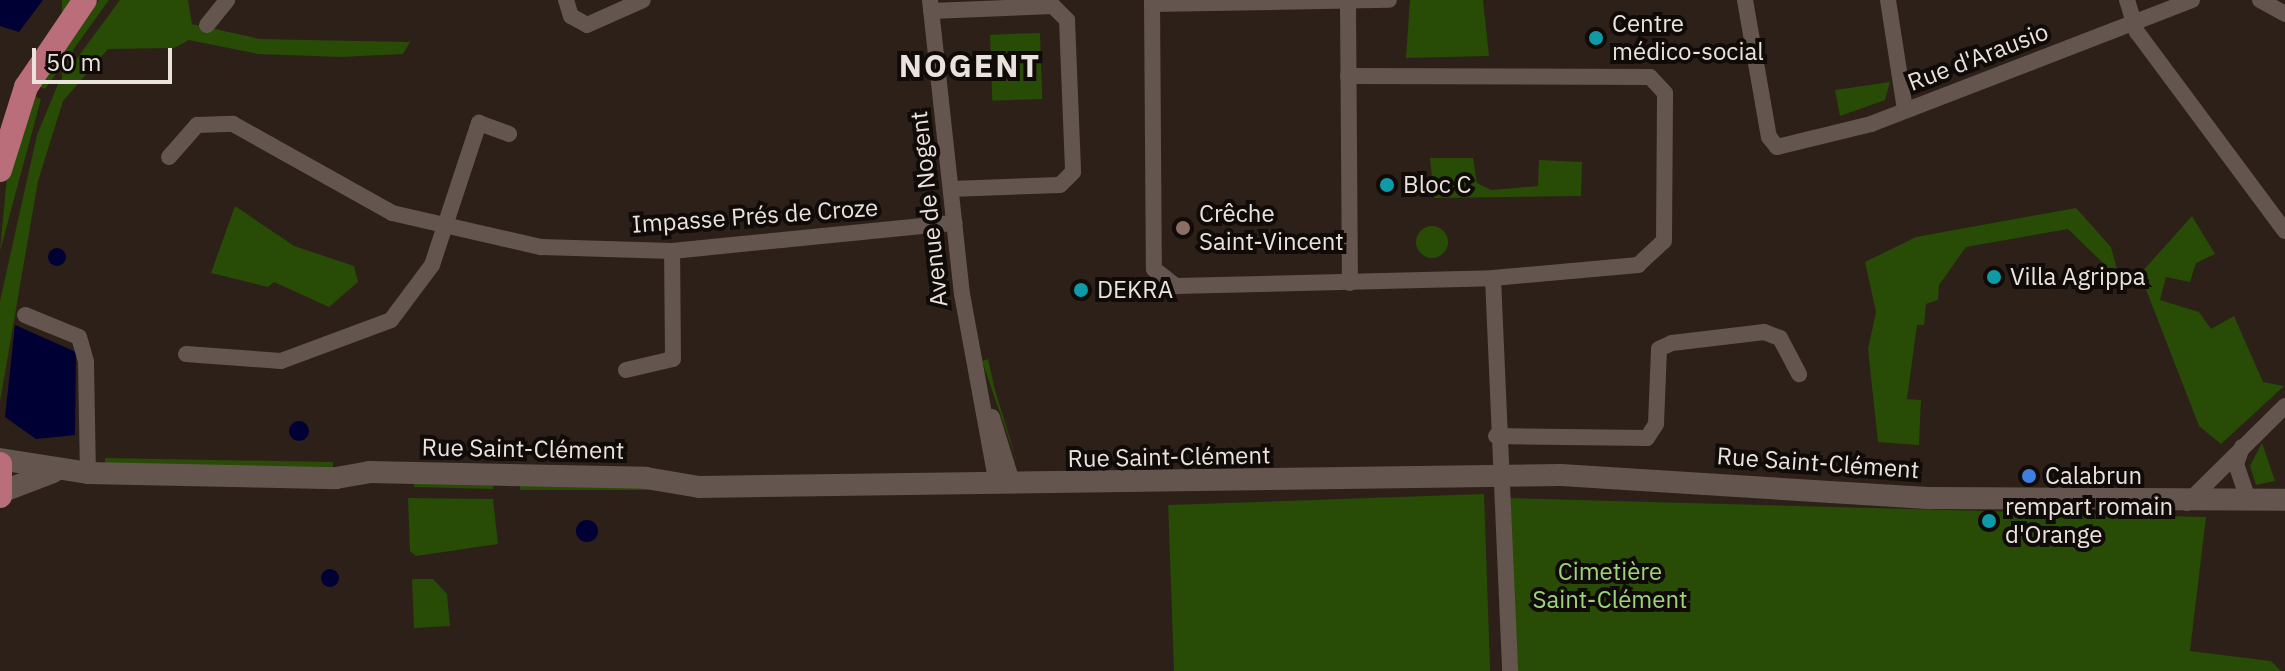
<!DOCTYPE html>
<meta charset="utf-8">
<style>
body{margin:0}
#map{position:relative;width:2285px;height:671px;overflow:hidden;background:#2c2019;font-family:"IBM Plex Sans",sans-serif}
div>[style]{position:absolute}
.green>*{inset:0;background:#284b05;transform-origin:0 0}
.round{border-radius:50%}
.water>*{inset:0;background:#000034}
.street>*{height:16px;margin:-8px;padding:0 8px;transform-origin:8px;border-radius:8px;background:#64554e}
.secondary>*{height:22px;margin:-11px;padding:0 11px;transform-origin:11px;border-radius:11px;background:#64554e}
.primary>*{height:24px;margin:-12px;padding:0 12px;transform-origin:12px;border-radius:12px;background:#b96e7a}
.dots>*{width:22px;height:22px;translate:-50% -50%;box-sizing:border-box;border:4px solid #100b08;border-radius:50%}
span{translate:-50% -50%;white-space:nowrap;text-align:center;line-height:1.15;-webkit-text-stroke:8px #100b08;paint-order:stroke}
.poi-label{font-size:24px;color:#eae2dd}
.left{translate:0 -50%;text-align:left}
.street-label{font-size:24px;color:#eae2dd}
.park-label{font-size:24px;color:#9dd479}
.district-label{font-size:32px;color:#eae2dd;font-weight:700;letter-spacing:2px}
.scale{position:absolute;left:32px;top:48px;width:140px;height:36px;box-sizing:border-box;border:4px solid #eae2dd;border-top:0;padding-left:10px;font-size:24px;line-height:28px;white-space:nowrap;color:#eae2dd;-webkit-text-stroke:6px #100b08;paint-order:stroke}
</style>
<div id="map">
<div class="green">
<i style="left:62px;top:0;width:11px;height:89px"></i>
<i style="clip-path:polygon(99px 0,109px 0,45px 89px,38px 86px)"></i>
<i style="clip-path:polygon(120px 0,188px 0,192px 24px,260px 39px,410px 42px,403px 54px,340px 57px,258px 54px,189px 40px,174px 48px,108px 49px,63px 101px,38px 181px,0 402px,0 301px,37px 135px,58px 84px)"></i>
<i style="clip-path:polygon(1410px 0,1483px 0,1489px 56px,1406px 58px)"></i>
<i style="left:1040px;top:33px;width:66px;height:50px;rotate:88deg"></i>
<i style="clip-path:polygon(1890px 82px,1885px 100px,1840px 116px,1835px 90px)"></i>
<i style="clip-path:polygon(34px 96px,41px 99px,0 251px,7px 176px)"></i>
<i style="clip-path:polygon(1430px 158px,1473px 158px,1477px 183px,1491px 190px,1538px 186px,1539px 160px,1582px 162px,1581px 196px,1434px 198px)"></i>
<i style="clip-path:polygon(235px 206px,294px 246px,354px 266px,358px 282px,329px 307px,274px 282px,268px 287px,211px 273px)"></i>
<i style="clip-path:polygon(2076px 208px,2111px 247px,2118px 273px,2108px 288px,2107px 267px,2068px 229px,1966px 247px,1939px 285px,1938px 300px,1926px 304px,1924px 325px,1917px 325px,1907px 399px,1921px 400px,1919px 445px,1878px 442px,1868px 349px,1876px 312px,1865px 262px,1916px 237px)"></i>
<i style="clip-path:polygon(2192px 216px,2215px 254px,2196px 263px,2190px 282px,2166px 277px,2160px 300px,2199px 312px,2211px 329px,2234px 316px,2263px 382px,2284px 386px,2221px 444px,2199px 426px,2140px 274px)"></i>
<i class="round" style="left:1416px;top:226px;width:32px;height:32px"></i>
<i style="clip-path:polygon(988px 359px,995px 390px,1018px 465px,982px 361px)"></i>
<i style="clip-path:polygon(2262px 443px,2275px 481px,2256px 485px,2250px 466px)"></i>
<i style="left:105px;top:458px;width:228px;height:7px;rotate:1deg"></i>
<i style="clip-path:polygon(414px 480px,494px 483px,493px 489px,414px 487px)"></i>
<i style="clip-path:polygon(520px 484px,646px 486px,656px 490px,520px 490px)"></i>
<i style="left:1484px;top:494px;width:177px;height:316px;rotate:88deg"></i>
<i style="clip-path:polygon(408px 498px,493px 499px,498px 544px,416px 556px,410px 551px)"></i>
<i style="clip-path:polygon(1505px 498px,2206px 517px,2190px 651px,2271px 661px,2281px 671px,1518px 671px)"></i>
<i style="clip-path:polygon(412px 579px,433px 579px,447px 594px,450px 626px,414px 628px)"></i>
</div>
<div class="water">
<i style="clip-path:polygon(0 0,43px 0,19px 32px,0 26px)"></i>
<i class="round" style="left:48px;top:248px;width:18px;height:18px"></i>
<i style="clip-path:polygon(15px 325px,76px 352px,75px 435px,36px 439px,5px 417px)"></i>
<i class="round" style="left:289px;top:421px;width:20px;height:20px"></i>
<i class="round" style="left:576px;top:520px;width:22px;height:22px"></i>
<i class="round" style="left:321px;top:569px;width:18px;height:18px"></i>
</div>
<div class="street">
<i style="left:566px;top:0;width:17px;rotate:73deg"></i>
<i style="left:571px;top:16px;width:18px;rotate:29deg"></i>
<i style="left:587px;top:25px;width:61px;rotate:-24.1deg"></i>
<i style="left:930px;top:0;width:296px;rotate:83.8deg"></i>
<i style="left:962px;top:294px;width:194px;rotate:79.6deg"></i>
<i style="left:1152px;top:0;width:269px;rotate:89.6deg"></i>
<i style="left:1154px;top:269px;width:28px;rotate:38deg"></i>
<i style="left:1176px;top:286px;width:317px;rotate:-1.4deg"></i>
<i style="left:1493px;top:278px;width:146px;rotate:-5.1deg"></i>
<i style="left:1638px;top:265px;width:35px;rotate:-43deg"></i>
<i style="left:1664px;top:241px;width:148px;rotate:-89.6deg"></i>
<i style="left:1665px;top:93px;width:22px;rotate:-133deg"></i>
<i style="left:1650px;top:77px;width:302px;rotate:-179.8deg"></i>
<i style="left:1745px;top:0;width:139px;rotate:80.1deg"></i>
<i style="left:1769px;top:137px;width:13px;rotate:51deg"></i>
<i style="left:1777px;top:147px;width:97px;rotate:-13.7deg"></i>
<i style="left:1871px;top:124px;width:344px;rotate:-21.1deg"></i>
<i style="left:1888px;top:0;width:111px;rotate:81.2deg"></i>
<i style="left:2127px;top:0;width:34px;rotate:73deg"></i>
<i style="left:2137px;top:32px;width:248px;rotate:53.4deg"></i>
<i style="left:2260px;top:0;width:29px;rotate:29deg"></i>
<i style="left:1152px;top:4px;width:237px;rotate:-1deg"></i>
<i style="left:1348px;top:4px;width:279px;rotate:89.6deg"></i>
<i style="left:931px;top:11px;width:122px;rotate:-2.3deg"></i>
<i style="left:1053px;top:6px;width:20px;rotate:45deg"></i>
<i style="left:1067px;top:20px;width:152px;rotate:87.7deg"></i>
<i style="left:1073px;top:172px;width:18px;rotate:135deg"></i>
<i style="left:1060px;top:185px;width:109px;rotate:177.9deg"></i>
<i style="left:207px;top:25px;width:32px;rotate:-51deg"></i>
<i style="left:169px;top:157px;width:43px;rotate:-48.8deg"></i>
<i style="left:197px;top:125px;width:36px;rotate:-2deg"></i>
<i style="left:233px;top:124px;width:182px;rotate:29.2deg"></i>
<i style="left:392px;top:213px;width:153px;rotate:12.9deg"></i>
<i style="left:541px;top:247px;width:131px;rotate:1.7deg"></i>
<i style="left:672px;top:251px;width:284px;rotate:-5.7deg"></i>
<i style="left:1493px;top:278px;width:393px;rotate:87.5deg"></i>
<i style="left:25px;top:315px;width:58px;rotate:22.2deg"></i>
<i style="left:79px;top:337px;width:26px;rotate:74deg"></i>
<i style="left:86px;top:362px;width:111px;rotate:89deg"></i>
<i style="left:186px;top:354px;width:95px;rotate:4.2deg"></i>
<i style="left:281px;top:361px;width:117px;rotate:-20.4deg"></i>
<i style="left:391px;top:320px;width:69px;rotate:-53.3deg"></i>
<i style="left:432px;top:265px;width:150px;rotate:-71.7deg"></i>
<i style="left:479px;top:123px;width:32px;rotate:20deg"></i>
<i style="left:626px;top:370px;width:48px;rotate:-13.2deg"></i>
<i style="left:673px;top:359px;width:108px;rotate:-90.5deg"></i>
<i style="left:992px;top:417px;width:71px;rotate:72.8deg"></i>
<i style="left:1496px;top:436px;width:151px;rotate:0.8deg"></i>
<i style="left:1647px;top:438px;width:17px;rotate:-57deg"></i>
<i style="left:1656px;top:424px;width:75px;rotate:-87.7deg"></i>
<i style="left:1659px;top:349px;width:14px;rotate:-25deg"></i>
<i style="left:1672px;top:343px;width:93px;rotate:-6.8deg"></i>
<i style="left:1764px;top:332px;width:17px;rotate:21deg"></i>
<i style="left:1780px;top:338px;width:41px;rotate:62.2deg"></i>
<i style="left:2242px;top:447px;width:18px;rotate:109deg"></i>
<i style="left:2236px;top:464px;width:40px;rotate:71.1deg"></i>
<i style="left:2187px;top:503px;width:138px;rotate:-44.7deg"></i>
</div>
<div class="secondary">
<i style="left:0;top:459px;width:89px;rotate:9deg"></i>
<i style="left:88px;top:473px;width:248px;rotate:1.2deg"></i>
<i style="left:336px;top:478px;width:34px;rotate:-10deg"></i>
<i style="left:369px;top:472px;width:277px;rotate:1.2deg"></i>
<i style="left:646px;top:478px;width:54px;rotate:9.6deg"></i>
<i style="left:699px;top:487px;width:862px;rotate:-0.8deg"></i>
<i style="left:1561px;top:475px;width:371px;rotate:3.6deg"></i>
<i style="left:1931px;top:498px;width:354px;rotate:0.3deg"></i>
<i style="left:1px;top:492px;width:56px;rotate:-21deg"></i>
</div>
<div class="primary">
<i style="left:0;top:170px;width:87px;rotate:-72.6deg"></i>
<i style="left:26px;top:87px;width:105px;rotate:-55.9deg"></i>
<i style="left:0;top:464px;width:32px;rotate:90deg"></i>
</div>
<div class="dots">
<i style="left:1596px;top:38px;background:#0f9aa8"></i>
<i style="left:1387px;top:185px;background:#0f9aa8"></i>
<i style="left:1183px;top:228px;background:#8d6e63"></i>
<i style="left:1994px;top:277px;background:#0f9aa8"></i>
<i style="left:1081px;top:290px;background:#0f9aa8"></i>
<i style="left:2029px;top:476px;background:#3f7fe0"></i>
<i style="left:1989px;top:521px;background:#0f9aa8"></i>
</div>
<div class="poi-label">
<span class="left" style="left:1612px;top:38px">Centre<br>médico-social</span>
<span class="left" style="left:1403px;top:185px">Bloc C</span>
<span class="left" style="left:1199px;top:228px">Crêche<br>Saint-Vincent</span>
<span class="left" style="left:2010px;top:277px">Villa Agrippa</span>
<span class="left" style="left:1097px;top:290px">DEKRA</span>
<span class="left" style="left:2045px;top:476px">Calabrun</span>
<span class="left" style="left:2005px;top:521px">rempart romain<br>d'Orange</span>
</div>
<div class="street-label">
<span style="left:1978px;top:57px;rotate:-21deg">Rue d'Arausio</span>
<span style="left:929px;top:209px;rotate:-96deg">Avenue de Nogent</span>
<span style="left:755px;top:216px;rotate:-4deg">Impasse Prés de Croze</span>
<span style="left:523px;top:449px;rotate:1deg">Rue Saint-Clément</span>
<span style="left:1169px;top:457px;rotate:-1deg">Rue Saint-Clément</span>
<span style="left:1818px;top:463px;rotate:4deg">Rue Saint-Clément</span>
</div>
<div class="park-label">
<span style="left:1610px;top:586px">Cimetière<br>Saint-Clément</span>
</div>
<div class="district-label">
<span style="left:970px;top:65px">NOGENT</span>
</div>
<div class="scale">50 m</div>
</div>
